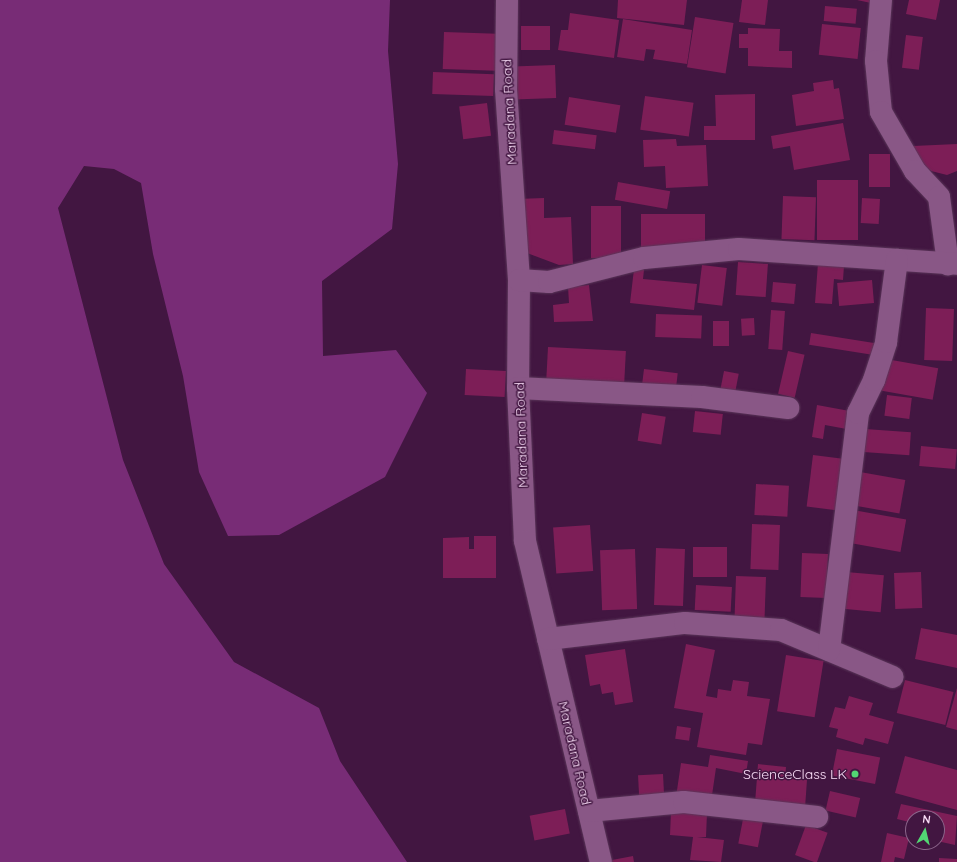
<!DOCTYPE html>
<style>
body{margin:0}
#map{position:relative;width:957px;height:862px;overflow:hidden;background:#421641;font-family:Quicksand,sans-serif}
div>[style]{position:absolute}
.water>*{inset:0;background:#782c76}
.building>*{inset:0;background:#7d1e57;transform-origin:0 0}
.roads{filter:drop-shadow(0 0 1px #5a3659) drop-shadow(0 0 1px #5a3659)}
.minor>*{height:22px;margin:-11px;padding:0 11px;transform-origin:11px;border-radius:11px;background:#895786}
.dots>*{width:11px;height:11px;translate:-50% -50%;box-sizing:border-box;border:2px solid #421641;border-radius:50%}
span{translate:-50% -50%;white-space:nowrap;text-align:center;line-height:1.15;-webkit-text-stroke:3px #421641;paint-order:stroke}
.street-label{font-size:14px;color:#fbdff9}
.poi-label{font-size:14px;color:#fbdff9}
.right{translate:-100% -50%;text-align:right}
.north{position:absolute;left:905px;top:810px;width:40px;height:40px;box-sizing:border-box;background:#421641;border:1px solid #8c668b;border-radius:50%;rotate:8deg;font-size:11px;font-weight:700;line-height:16px;text-align:center;color:#fbdff9}
.north::after{content:'';display:block;margin:auto;width:14px;height:18px;background:#52d673;clip-path:polygon(50% 0,100% 100%,50% 72%,0 100%)}
</style>
<div id="map">
<div class="water">
<i style="clip-path:polygon(0 0,390px 0,388px 51px,398px 164px,392px 229px,322px 281px,323px 356px,396px 350px,427px 393px,385px 477px,279px 535px,228px 536px,199px 472px,183px 376px,153px 254px,141px 183px,114px 169px,84px 166px,58px 208px,123px 460px,164px 564px,234px 662px,319px 708px,340px 761px,407px 862px,0 862px)"></i>
</div>
<div class="building">
<i style="clip-path:polygon(618px 0,687px 0,684px 25px,617px 18px)"></i>
<i style="clip-path:polygon(742px 0,768px 0,765px 25px,739px 22px)"></i>
<i style="clip-path:polygon(857px 0,871px 0,871px 3px)"></i>
<i style="clip-path:polygon(909px 0,940px 0,936px 20px,906px 14px)"></i>
<i style="left:825px;top:6px;width:32px;height:15px;rotate:5deg"></i>
<i style="clip-path:polygon(570px 13px,619px 20px,614px 58px,558px 50px,561px 30px,568px 30px)"></i>
<i style="left:695px;top:17px;width:39px;height:51px;rotate:9deg"></i>
<i style="clip-path:polygon(623px 19px,692px 30px,687px 64px,653px 59px,655px 50px,646px 49px,644px 61px,617px 57px)"></i>
<i style="left:822px;top:24px;width:39px;height:31px;rotate:6deg"></i>
<i style="left:521px;top:26px;width:29px;height:24px"></i>
<i style="clip-path:polygon(748px 28px,780px 29px,779px 51px,792px 51px,792px 68px,748px 66px,748px 48px,739px 48px,739px 34px,748px 34px)"></i>
<i style="left:444px;top:32px;width:53px;height:37px;rotate:2deg"></i>
<i style="left:906px;top:35px;width:17px;height:33px;rotate:7deg"></i>
<i style="left:555px;top:65px;width:33px;height:42px;rotate:88deg"></i>
<i style="left:433px;top:72px;width:61px;height:22px;rotate:2deg"></i>
<i style="clip-path:polygon(833px 80px,834px 89px,839px 88px,844px 119px,796px 126px,792px 95px,814px 91px,813px 83px)"></i>
<i style="clip-path:polygon(755px 94px,755px 140px,704px 140px,704px 126px,716px 126px,715px 95px)"></i>
<i style="left:645px;top:96px;width:49px;height:34px;rotate:8deg"></i>
<i style="left:569px;top:97px;width:52px;height:28px;rotate:9deg"></i>
<i style="left:487px;top:103px;width:33px;height:28px;rotate:83deg"></i>
<i style="clip-path:polygon(843px 123px,850px 160px,794px 170px,790px 146px,773px 149px,771px 136px)"></i>
<i style="left:554px;top:130px;width:43px;height:14px;rotate:7deg"></i>
<i style="clip-path:polygon(676px 139px,677px 146px,706px 145px,708px 186px,666px 188px,665px 166px,644px 167px,643px 140px)"></i>
<i style="clip-path:polygon(957px 144px,957px 171px,947px 175px,931px 171px,919px 162px,913px 146px)"></i>
<i style="left:890px;top:154px;width:33px;height:21px;rotate:90deg"></i>
<i style="left:817px;top:180px;width:41px;height:60px"></i>
<i style="left:618px;top:182px;width:53px;height:18px;rotate:10deg"></i>
<i style="left:783px;top:196px;width:33px;height:43px;rotate:2deg"></i>
<i style="clip-path:polygon(544px 198px,544px 218px,571px 217px,573px 264px,559px 265px,527px 253px,517px 199px)"></i>
<i style="left:862px;top:198px;width:18px;height:25px;rotate:3deg"></i>
<i style="left:591px;top:206px;width:30px;height:52px"></i>
<i style="left:641px;top:214px;width:64px;height:34px"></i>
<i style="left:738px;top:262px;width:30px;height:33px;rotate:4deg"></i>
<i style="clip-path:polygon(818px 263px,844px 266px,843px 280px,834px 279px,832px 304px,815px 303px)"></i>
<i style="left:702px;top:265px;width:25px;height:38px;rotate:7deg"></i>
<i style="clip-path:polygon(634px 269px,644px 270px,643px 279px,697px 284px,694px 310px,630px 303px)"></i>
<i style="left:872px;top:280px;width:23px;height:35px;rotate:85deg"></i>
<i style="left:773px;top:282px;width:23px;height:20px;rotate:5deg"></i>
<i style="clip-path:polygon(589px 285px,593px 321px,554px 322px,553px 305px,569px 303px,568px 287px)"></i>
<i style="left:926px;top:308px;width:28px;height:52px;rotate:2deg"></i>
<i style="left:771px;top:310px;width:14px;height:39px;rotate:4deg"></i>
<i style="left:656px;top:314px;width:46px;height:23px;rotate:2deg"></i>
<i style="left:754px;top:318px;width:17px;height:13px;rotate:87deg"></i>
<i style="left:713px;top:321px;width:16px;height:25px"></i>
<i style="left:811px;top:333px;width:67px;height:12px;rotate:9deg"></i>
<i style="left:548px;top:347px;width:78px;height:32px;rotate:3deg"></i>
<i style="left:788px;top:351px;width:17px;height:44px;rotate:13deg"></i>
<i style="left:886px;top:359px;width:53px;height:32px;rotate:10deg"></i>
<i style="left:466px;top:369px;width:40px;height:26px;rotate:3deg"></i>
<i style="left:644px;top:369px;width:34px;height:18px;rotate:7deg"></i>
<i style="left:724px;top:371px;width:15px;height:24px;rotate:11deg"></i>
<i style="left:887px;top:395px;width:25px;height:21px;rotate:7deg"></i>
<i style="clip-path:polygon(817px 405px,855px 412px,852px 430px,825px 425px,823px 439px,812px 437px)"></i>
<i style="left:695px;top:411px;width:28px;height:21px;rotate:6deg"></i>
<i style="left:642px;top:413px;width:24px;height:28px;rotate:9deg"></i>
<i style="left:865px;top:429px;width:46px;height:23px;rotate:4deg"></i>
<i style="left:921px;top:446px;width:36px;height:20px;rotate:5deg"></i>
<i style="left:813px;top:455px;width:32px;height:52px;rotate:7deg"></i>
<i style="left:860px;top:472px;width:46px;height:34px;rotate:10deg"></i>
<i style="left:756px;top:484px;width:33px;height:31px;rotate:3deg"></i>
<i style="left:853px;top:510px;width:54px;height:33px;rotate:10deg"></i>
<i style="left:752px;top:524px;width:28px;height:45px;rotate:2deg"></i>
<i style="left:590px;top:525px;width:46px;height:37px;rotate:86deg"></i>
<i style="clip-path:polygon(474px 536px,496px 536px,496px 578px,443px 578px,443px 538px,469px 537px,469px 549px,474px 549px)"></i>
<i style="left:693px;top:547px;width:34px;height:30px"></i>
<i style="left:656px;top:548px;width:29px;height:57px;rotate:2deg"></i>
<i style="left:635px;top:549px;width:60px;height:35px;rotate:88deg"></i>
<i style="left:802px;top:553px;width:26px;height:44px;rotate:2deg"></i>
<i style="left:846px;top:572px;width:38px;height:37px;rotate:5deg"></i>
<i style="left:921px;top:572px;width:36px;height:27px;rotate:88deg"></i>
<i style="left:736px;top:576px;width:30px;height:43px;rotate:2deg"></i>
<i style="left:696px;top:585px;width:36px;height:25px;rotate:3deg"></i>
<i style="clip-path:polygon(921px 628px,957px 635px,957px 668px,915px 659px)"></i>
<i style="clip-path:polygon(686px 644px,715px 650px,706px 696px,717px 698px,718px 689px,731px 691px,733px 680px,749px 682px,747px 696px,770px 699px,762px 745px,748px 743px,746px 755px,697px 747px,703px 713px,674px 708px)"></i>
<i style="clip-path:polygon(625px 649px,633px 702px,615px 705px,613px 692px,602px 694px,600px 684px,590px 686px,585px 655px)"></i>
<i style="left:786px;top:655px;width:38px;height:57px;rotate:9deg"></i>
<i style="left:905px;top:680px;width:50px;height:34px;rotate:14deg"></i>
<i style="clip-path:polygon(957px 688px,957px 730px,946px 727px)"></i>
<i style="clip-path:polygon(849px 696px,873px 703px,869px 715px,894px 722px,888px 744px,865px 738px,863px 745px,836px 737px,838px 729px,829px 727px,835px 707px,845px 709px)"></i>
<i style="left:677px;top:726px;width:14px;height:13px;rotate:8deg"></i>
<i style="left:837px;top:749px;width:44px;height:27px;rotate:11deg"></i>
<i style="clip-path:polygon(710px 755px,748px 761px,746px 774px,716px 768px,711px 802px,676px 797px,681px 763px,708px 767px)"></i>
<i style="clip-path:polygon(905px 756px,957px 770px,957px 810px,895px 793px)"></i>
<i style="clip-path:polygon(758px 764px,786px 767px,785px 778px,807px 780px,805px 808px,755px 803px)"></i>
<i style="left:663px;top:774px;width:22px;height:25px;rotate:87deg"></i>
<i style="left:830px;top:791px;width:31px;height:20px;rotate:13deg"></i>
<i style="clip-path:polygon(901px 804px,957px 816px,955px 845px,937px 841px,937px 818px,913px 818px,913px 823px,897px 819px)"></i>
<i style="left:565px;top:809px;width:25px;height:36px;rotate:79deg"></i>
<i style="clip-path:polygon(671px 811px,707px 813px,706px 837px,697px 837px,724px 840px,721px 862px,690px 860px,693px 837px,670px 835px)"></i>
<i style="left:744px;top:814px;width:20px;height:30px;rotate:11deg"></i>
<i style="left:806px;top:825px;width:23px;height:32px;rotate:20deg"></i>
<i style="clip-path:polygon(887px 833px,909px 838px,904px 859px,895px 857px,894px 862px,881px 862px)"></i>
<i style="clip-path:polygon(633px 856px,634px 862px,612px 862px,612px 860px)"></i>
<i style="clip-path:polygon(939px 858px,957px 859px,957px 862px,939px 862px)"></i>
</div>
<div class="roads">
<div class="minor">
<i style="left:507px;top:0;width:89px;rotate:90.6deg"></i>
<i style="left:506px;top:89px;width:191px;rotate:86.1deg"></i>
<i style="left:519px;top:280px;width:108px;rotate:90.5deg"></i>
<i style="left:518px;top:388px;width:153px;rotate:87.4deg"></i>
<i style="left:525px;top:541px;width:330px;rotate:76.7deg"></i>
<i style="left:881px;top:0;width:61px;rotate:94.7deg"></i>
<i style="left:876px;top:61px;width:51px;rotate:84.4deg"></i>
<i style="left:881px;top:112px;width:68px;rotate:60deg"></i>
<i style="left:915px;top:171px;width:35px;rotate:47deg"></i>
<i style="left:939px;top:197px;width:68px;rotate:82.3deg"></i>
<i style="left:519px;top:280px;width:30px;rotate:4deg"></i>
<i style="left:549px;top:282px;width:98px;rotate:-14.2deg"></i>
<i style="left:644px;top:258px;width:95px;rotate:-5.4deg"></i>
<i style="left:739px;top:249px;width:219px;rotate:3.9deg"></i>
<i style="left:518px;top:388px;width:184px;rotate:2.8deg"></i>
<i style="left:702px;top:397px;width:87px;rotate:7.3deg"></i>
<i style="left:548px;top:639px;width:138px;rotate:-6.7deg"></i>
<i style="left:685px;top:623px;width:96px;rotate:4.2deg"></i>
<i style="left:781px;top:630px;width:121px;rotate:22.8deg"></i>
<i style="left:829px;top:650px;width:239px;rotate:-83deg"></i>
<i style="left:858px;top:413px;width:37px;rotate:-64deg"></i>
<i style="left:874px;top:380px;width:40px;rotate:-72deg"></i>
<i style="left:886px;top:342px;width:83px;rotate:-82.4deg"></i>
<i style="left:589px;top:811px;width:95px;rotate:-5.4deg"></i>
<i style="left:684px;top:802px;width:134px;rotate:6.4deg"></i>
</div>
</div>
<div class="dots">
<i style="left:855px;top:774px;background:#52d673"></i>
</div>
<div class="street-label">
<span style="left:509px;top:112px;rotate:-93deg">Maradana Road</span>
<span style="left:521px;top:435px;rotate:-92deg">Maradana Road</span>
<span style="left:575px;top:753px;rotate:77deg">Maradana Road</span>
</div>
<div class="poi-label">
<span class="right" style="left:847px;top:774px">ScienceClass LK</span>
</div>
<div class="north">N</div>
</div>
